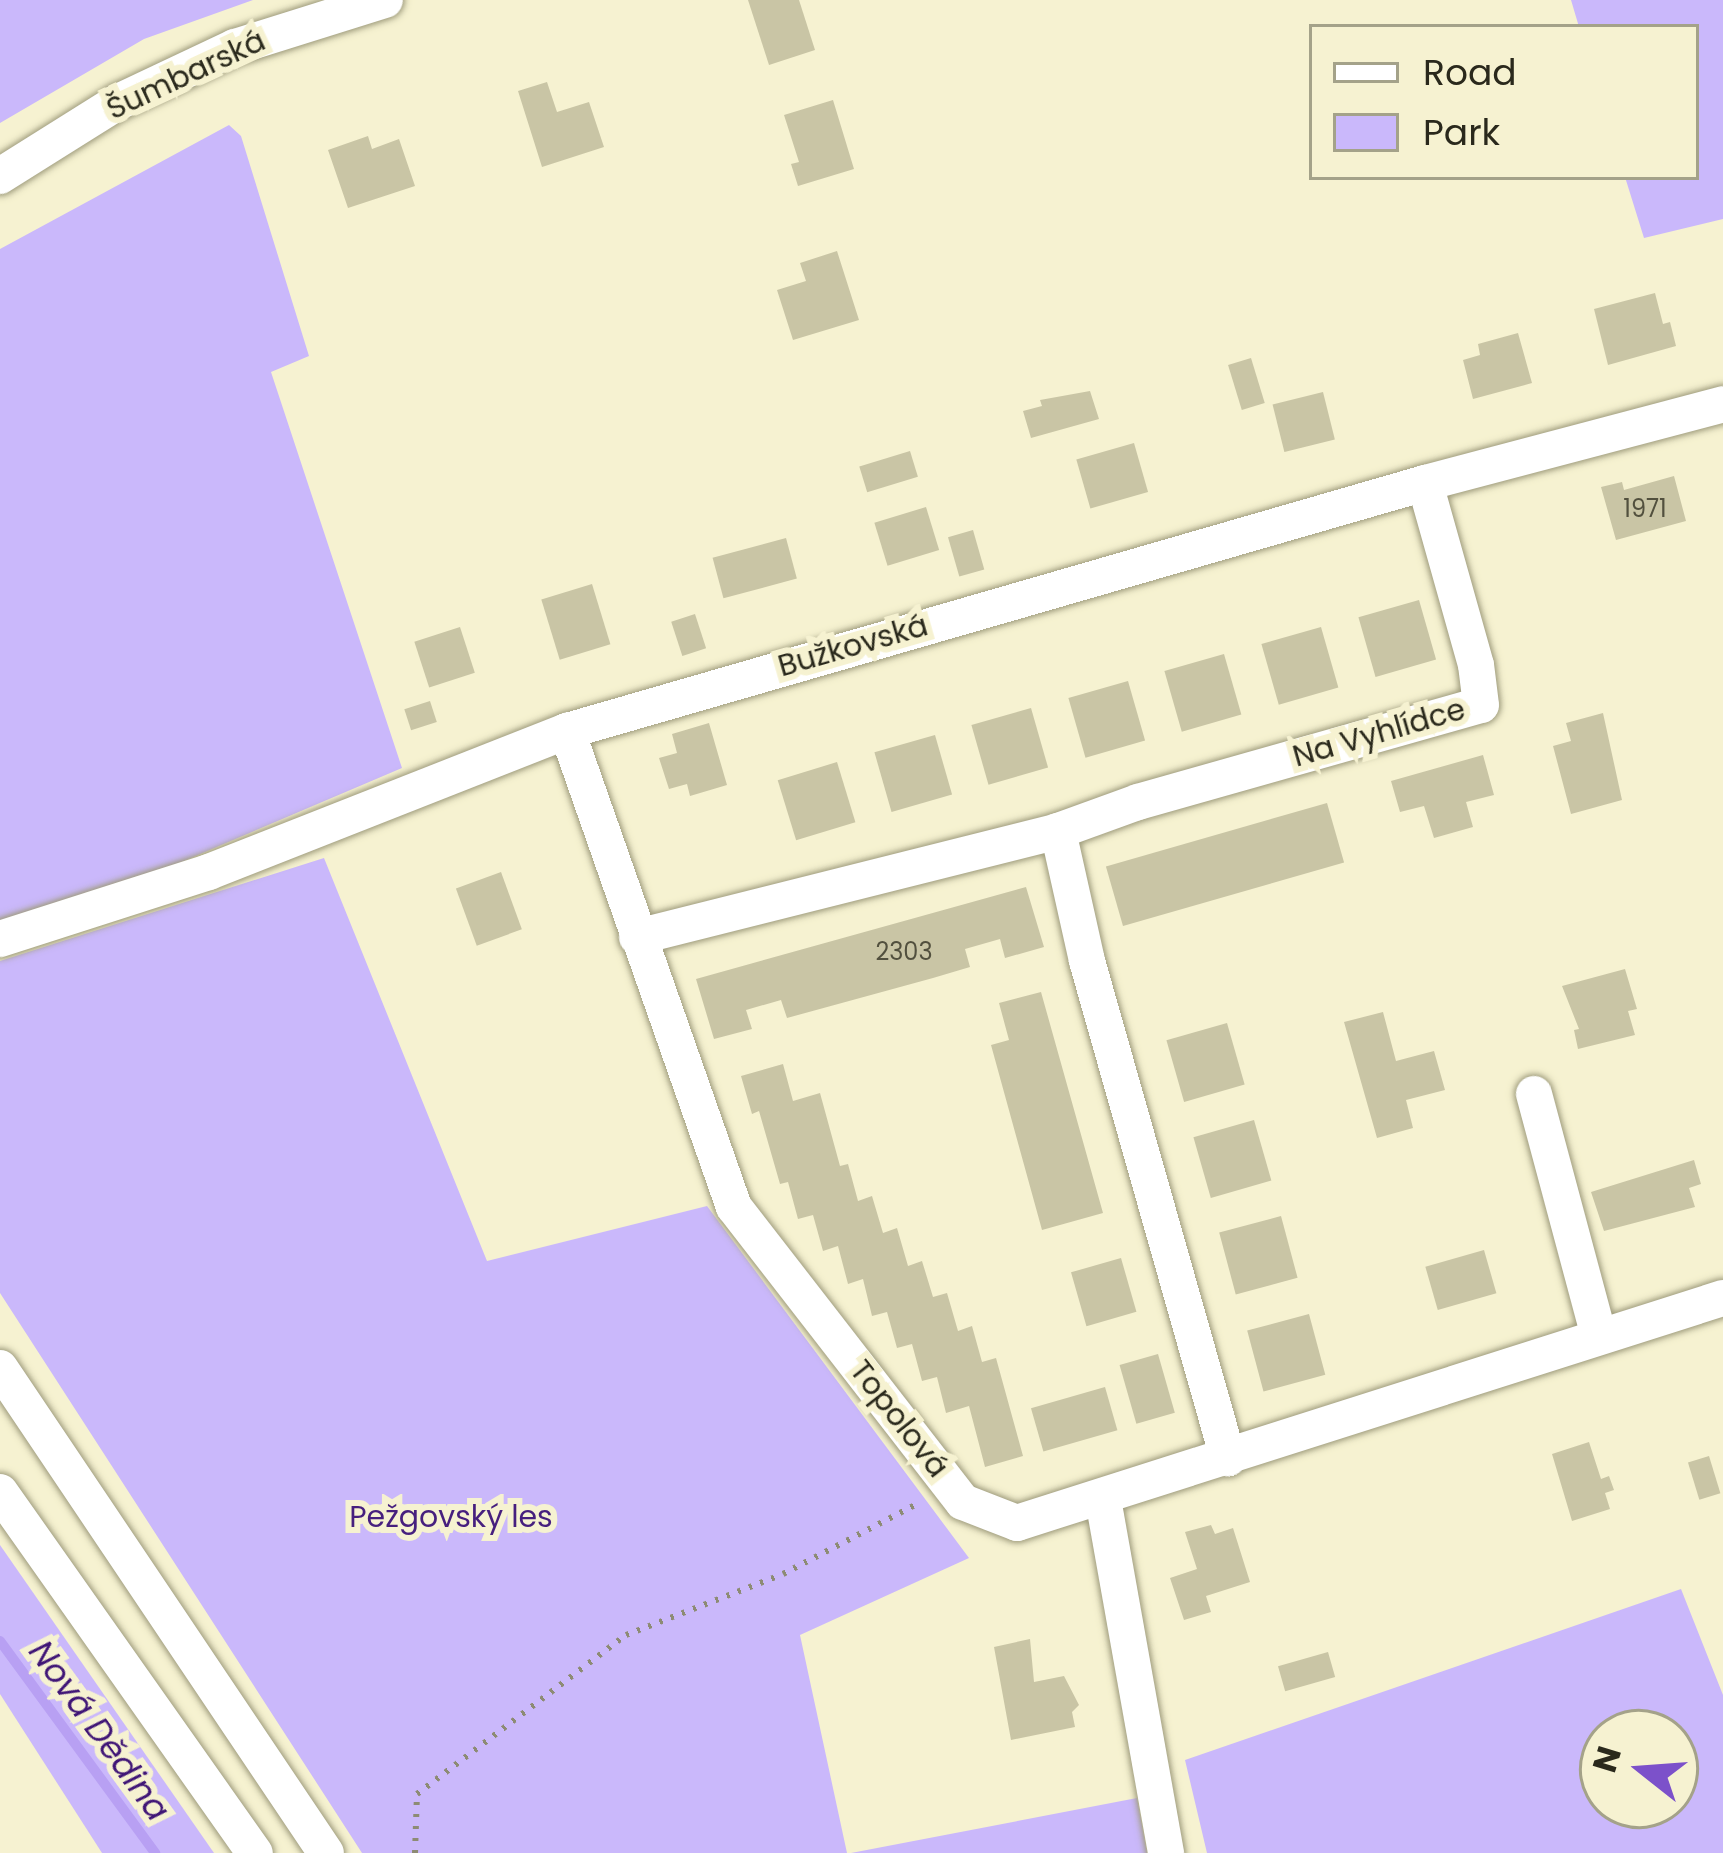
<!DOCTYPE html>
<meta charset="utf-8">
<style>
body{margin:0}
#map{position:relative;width:1723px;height:1853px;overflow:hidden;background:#f6f2d1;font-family:Poppins,sans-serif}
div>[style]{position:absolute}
.green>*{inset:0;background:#cab8fb}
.stream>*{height:10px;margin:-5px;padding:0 5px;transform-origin:5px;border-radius:5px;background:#b8a0f3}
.building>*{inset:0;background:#c9c5a5;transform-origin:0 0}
.path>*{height:6px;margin-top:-3px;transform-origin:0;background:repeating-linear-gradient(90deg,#8d8b74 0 3px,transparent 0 12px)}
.roads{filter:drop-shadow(0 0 3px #9f9c7d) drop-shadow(0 0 3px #9f9c7d)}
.minor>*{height:36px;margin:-18px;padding:0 18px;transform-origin:18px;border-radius:18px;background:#fff}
span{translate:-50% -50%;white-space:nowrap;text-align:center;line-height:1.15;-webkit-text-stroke:12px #f6f2d1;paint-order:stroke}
.number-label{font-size:24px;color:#52503e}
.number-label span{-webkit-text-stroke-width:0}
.street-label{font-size:30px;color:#2a291c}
.park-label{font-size:30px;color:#461f7e}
.water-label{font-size:33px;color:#3f1576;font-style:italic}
.legend{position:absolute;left:1309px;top:24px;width:390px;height:156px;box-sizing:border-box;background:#f6f2d1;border:3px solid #a4a289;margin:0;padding:15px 21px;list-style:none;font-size:36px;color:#2a291c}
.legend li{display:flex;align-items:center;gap:24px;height:60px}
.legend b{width:60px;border:3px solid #a4a289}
.north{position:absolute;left:1579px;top:1709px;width:120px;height:120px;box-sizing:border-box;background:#f6f2d1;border:3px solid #a4a289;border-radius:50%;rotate:287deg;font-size:33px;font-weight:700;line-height:48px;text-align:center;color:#2a291c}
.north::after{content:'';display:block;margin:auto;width:42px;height:54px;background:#7c51ca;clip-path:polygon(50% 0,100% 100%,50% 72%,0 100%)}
</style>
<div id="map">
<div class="green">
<i style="clip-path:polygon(0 0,253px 0,144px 39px,0 123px)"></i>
<i style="clip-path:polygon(1571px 0,1723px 0,1723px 219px,1644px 238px,1625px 177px,1696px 177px,1696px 27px,1579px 27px)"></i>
<i style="clip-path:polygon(229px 125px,241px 136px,309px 356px,271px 372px,402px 768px,125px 886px,0 924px,0 249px)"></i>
<i style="clip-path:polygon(324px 858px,487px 1261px,707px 1206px,969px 1558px,800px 1635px,847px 1853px,362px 1853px,0 1293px,0 961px)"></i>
<i style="clip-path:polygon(0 1545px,214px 1853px,102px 1853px,0 1694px)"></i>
<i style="clip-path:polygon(evenodd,1681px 1589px,1723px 1695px,1723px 1853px,1207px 1853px,1185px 1760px,1681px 1589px,1603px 1733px,1675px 1733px,1675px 1805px,1603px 1805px,1603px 1733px)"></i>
<i style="clip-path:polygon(1137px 1798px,1147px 1853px,851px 1853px)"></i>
</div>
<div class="stream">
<i style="left:0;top:1641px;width:263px;rotate:53.8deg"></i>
</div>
<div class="building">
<i style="clip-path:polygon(748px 0,799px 0,815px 50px,769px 65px)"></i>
<i style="clip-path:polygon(547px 82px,557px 112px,589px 102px,604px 147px,542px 167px,518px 91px)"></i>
<i style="clip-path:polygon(833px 100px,854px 169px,798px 186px,791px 164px,799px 162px,784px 115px)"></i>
<i style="clip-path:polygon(368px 136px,372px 149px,399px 139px,415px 186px,348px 208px,328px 150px)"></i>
<i style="clip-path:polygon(837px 251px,859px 320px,793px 340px,777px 290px,806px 281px,800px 263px)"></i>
<i style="clip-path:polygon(1655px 293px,1663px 324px,1670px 322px,1676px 346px,1608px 365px,1594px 309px)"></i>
<i style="clip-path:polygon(1518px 333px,1532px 383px,1473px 399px,1463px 360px,1480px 355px,1478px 344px)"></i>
<i style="left:1251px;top:358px;width:47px;height:24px;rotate:73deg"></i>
<i style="clip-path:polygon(1090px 391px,1099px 419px,1031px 438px,1023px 411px,1042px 406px,1040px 400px)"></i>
<i style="left:1323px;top:392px;width:49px;height:52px;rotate:76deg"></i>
<i style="left:1134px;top:443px;width:51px;height:60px;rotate:74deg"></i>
<i style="left:910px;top:451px;width:27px;height:53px;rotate:73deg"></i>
<i style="clip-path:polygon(1674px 476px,1686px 521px,1616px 540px,1601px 487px,1622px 482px,1624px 490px)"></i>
<i style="left:926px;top:507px;width:45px;height:54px;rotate:73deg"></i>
<i style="left:973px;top:530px;width:41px;height:26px;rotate:74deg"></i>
<i style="left:786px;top:538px;width:42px;height:76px;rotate:75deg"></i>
<i style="left:592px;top:584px;width:63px;height:53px;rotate:73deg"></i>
<i style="left:1419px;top:600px;width:62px;height:63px;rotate:74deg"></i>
<i style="left:695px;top:614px;width:36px;height:25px;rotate:72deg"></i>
<i style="left:460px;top:627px;width:48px;height:48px;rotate:72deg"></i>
<i style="left:1321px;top:627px;width:63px;height:62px;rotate:74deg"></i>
<i style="left:1224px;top:654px;width:63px;height:62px;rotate:74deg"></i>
<i style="left:1128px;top:681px;width:62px;height:62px;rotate:74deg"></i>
<i style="left:430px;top:701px;width:22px;height:27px;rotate:72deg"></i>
<i style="left:1031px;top:708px;width:62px;height:62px;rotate:74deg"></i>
<i style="clip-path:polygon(1603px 713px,1622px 800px,1571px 814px,1553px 746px,1571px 741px,1566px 723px)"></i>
<i style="clip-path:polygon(709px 723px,727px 785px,690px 796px,687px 784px,669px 789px,659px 758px,677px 753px,672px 734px)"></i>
<i style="left:935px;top:735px;width:62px;height:63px;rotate:74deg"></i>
<i style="clip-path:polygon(1483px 755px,1494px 795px,1466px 802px,1473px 827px,1434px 838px,1424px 806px,1400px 812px,1391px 781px)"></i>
<i style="left:837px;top:762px;width:63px;height:62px;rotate:73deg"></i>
<i style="left:1327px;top:803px;width:62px;height:230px;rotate:74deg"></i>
<i style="left:501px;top:872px;width:61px;height:48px;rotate:70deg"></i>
<i style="clip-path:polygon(1026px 887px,1044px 947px,1005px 958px,1000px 939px,965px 949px,970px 967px,933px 978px,787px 1018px,781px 1000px,746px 1010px,752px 1029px,714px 1039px,696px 979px)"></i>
<i style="clip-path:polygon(1625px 969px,1637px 1009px,1628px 1011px,1635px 1035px,1578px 1049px,1574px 1030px,1579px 1029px,1562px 986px)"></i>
<i style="clip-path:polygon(1041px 992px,1103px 1213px,1042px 1230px,991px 1045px,1009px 1040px,999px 1003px)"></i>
<i style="clip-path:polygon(1383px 1012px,1396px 1061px,1434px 1051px,1445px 1090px,1406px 1100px,1413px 1128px,1377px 1138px,1344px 1022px)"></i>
<i style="left:1227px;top:1023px;width:64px;height:63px;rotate:74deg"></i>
<i style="clip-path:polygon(783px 1064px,793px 1101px,820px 1093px,840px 1166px,848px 1164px,858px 1201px,872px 1196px,883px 1233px,897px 1228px,908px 1266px,922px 1261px,933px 1297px,947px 1293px,958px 1331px,972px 1326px,982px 1362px,996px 1358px,1023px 1456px,985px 1467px,969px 1406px,946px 1413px,937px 1377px,922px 1381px,912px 1344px,897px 1348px,887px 1312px,872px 1316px,863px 1279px,848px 1284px,838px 1246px,823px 1251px,813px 1215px,798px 1219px,788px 1182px,780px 1184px,759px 1111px,752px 1114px,741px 1076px)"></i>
<i style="left:1254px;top:1120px;width:63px;height:63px;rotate:74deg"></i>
<i style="clip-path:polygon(1694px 1160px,1701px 1184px,1689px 1188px,1695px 1207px,1604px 1231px,1591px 1192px)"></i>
<i style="left:1281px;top:1216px;width:64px;height:64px;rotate:75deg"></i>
<i style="left:1484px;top:1250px;width:45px;height:61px;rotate:74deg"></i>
<i style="left:1121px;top:1258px;width:56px;height:52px;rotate:74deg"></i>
<i style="left:1309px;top:1314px;width:63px;height:64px;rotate:75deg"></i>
<i style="left:1158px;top:1354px;width:61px;height:40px;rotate:74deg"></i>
<i style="left:1105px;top:1387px;width:45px;height:77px;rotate:74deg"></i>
<i style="clip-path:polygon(1589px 1442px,1601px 1479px,1609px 1476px,1614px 1490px,1605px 1493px,1610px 1509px,1572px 1521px,1552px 1454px)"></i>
<i style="left:1709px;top:1456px;width:39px;height:22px;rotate:73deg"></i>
<i style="clip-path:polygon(1211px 1525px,1215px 1534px,1233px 1528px,1250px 1582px,1206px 1596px,1211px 1612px,1184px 1620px,1170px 1578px,1197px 1569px,1185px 1532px)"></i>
<i style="clip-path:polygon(1030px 1639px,1034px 1682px,1064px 1676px,1079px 1705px,1072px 1712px,1075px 1727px,1011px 1740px,994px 1647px)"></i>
<i style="left:1328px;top:1652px;width:26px;height:52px;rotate:74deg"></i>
</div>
<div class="path">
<i style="left:415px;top:1853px;width:59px;rotate:-88.1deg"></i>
<i style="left:417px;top:1794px;width:263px;rotate:-37.3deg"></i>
<i style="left:626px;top:1635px;width:168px;rotate:-21.2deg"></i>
<i style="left:783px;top:1574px;width:153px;rotate:-27.6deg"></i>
</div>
<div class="roads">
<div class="minor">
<i style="left:0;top:176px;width:139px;rotate:-32.1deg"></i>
<i style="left:118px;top:102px;width:129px;rotate:-25.2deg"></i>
<i style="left:235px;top:47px;width:157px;rotate:-17.4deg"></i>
<i style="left:567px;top:731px;width:504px;rotate:70.67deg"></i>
<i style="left:734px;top:1207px;width:373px;rotate:52.2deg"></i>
<i style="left:963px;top:1502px;width:58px;rotate:21.3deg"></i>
<i style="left:1017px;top:1523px;width:741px;rotate:-17.68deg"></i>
<i style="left:1058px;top:831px;width:133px;rotate:77.4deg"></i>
<i style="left:1087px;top:961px;width:517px;rotate:74.16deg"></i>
<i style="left:637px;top:937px;width:434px;rotate:-14.1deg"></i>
<i style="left:1058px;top:831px;width:85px;rotate:-19.9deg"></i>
<i style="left:1138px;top:802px;width:356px;rotate:-15.8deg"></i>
<i style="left:1481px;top:705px;width:40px;rotate:-97.1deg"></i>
<i style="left:1476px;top:665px;width:189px;rotate:-105.7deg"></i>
<i style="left:0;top:939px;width:219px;rotate:-17.8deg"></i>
<i style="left:209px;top:872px;width:385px;rotate:-21.5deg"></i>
<i style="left:567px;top:731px;width:893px;rotate:-16.12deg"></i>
<i style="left:1425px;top:483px;width:308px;rotate:-14.8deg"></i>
<i style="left:1534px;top:1094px;width:251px;rotate:75deg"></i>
<i style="left:0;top:1368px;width:584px;rotate:56.09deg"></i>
<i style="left:0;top:1492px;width:442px;rotate:54.8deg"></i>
<i style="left:1103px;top:1499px;width:360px;rotate:79.9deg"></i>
</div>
</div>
<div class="number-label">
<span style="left:1645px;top:509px">1971</span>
<span style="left:904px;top:952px">2303</span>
</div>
<div class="street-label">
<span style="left:186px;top:75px;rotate:-25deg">Šumbarská</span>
<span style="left:853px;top:646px;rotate:-16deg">Bužkovská</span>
<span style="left:1379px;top:733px;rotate:-16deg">Na Vyhlídce</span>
<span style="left:899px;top:1419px;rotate:52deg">Topolová</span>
</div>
<div class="park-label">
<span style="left:451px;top:1517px">Pežgovský les</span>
</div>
<div class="water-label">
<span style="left:99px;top:1731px;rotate:54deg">Nová Dědina</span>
</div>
<ul class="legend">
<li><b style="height:15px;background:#fff"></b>Road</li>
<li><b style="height:33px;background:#cab8fb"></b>Park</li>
</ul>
<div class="north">N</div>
</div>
